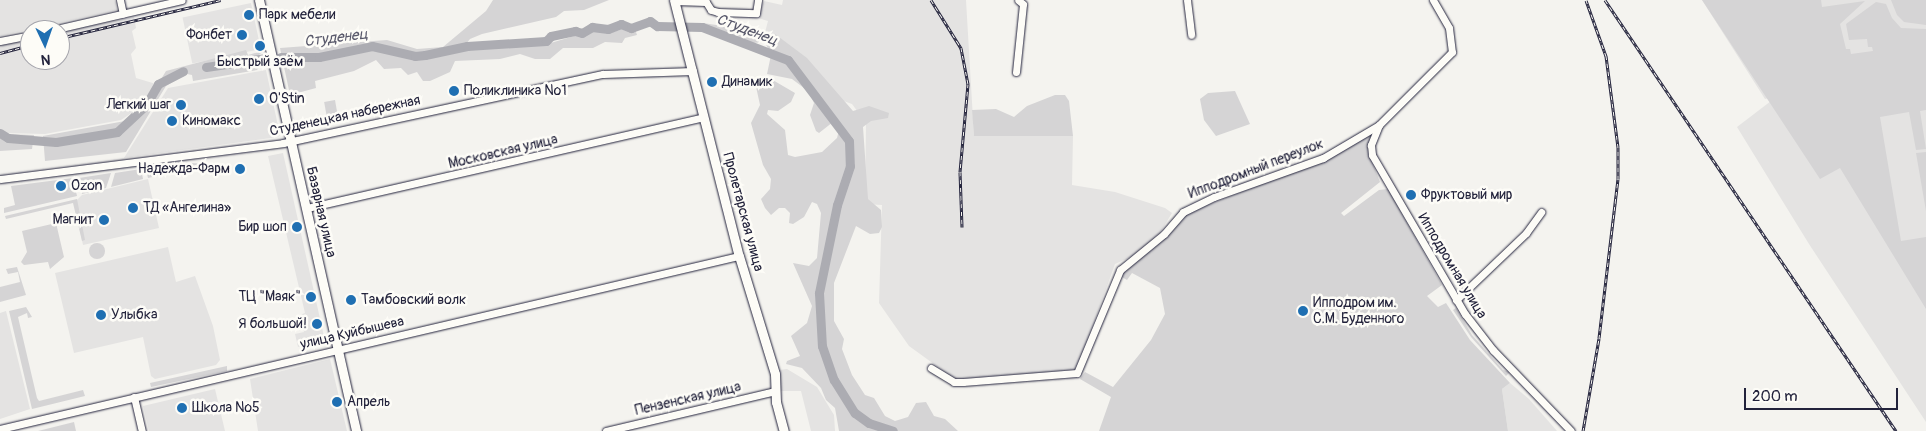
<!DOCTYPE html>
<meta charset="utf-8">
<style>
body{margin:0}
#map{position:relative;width:1926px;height:431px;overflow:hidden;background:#f4f3ef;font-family:Pangolin,sans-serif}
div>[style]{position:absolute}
.built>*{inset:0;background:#e4e3e2;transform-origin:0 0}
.green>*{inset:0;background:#d5d4d5;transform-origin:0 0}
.round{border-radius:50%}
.river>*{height:9px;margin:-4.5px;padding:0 4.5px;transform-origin:4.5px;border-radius:4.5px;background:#acacb2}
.roads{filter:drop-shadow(0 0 1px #22223b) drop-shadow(0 0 1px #22223b)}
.minor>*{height:7px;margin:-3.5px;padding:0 3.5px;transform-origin:3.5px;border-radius:3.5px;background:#fdfcf7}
.major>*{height:9px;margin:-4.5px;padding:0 4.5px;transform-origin:4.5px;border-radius:4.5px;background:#fdfcf7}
.rail>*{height:3px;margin-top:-1.5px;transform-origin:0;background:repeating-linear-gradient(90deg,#fdfcf7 0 4px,#22223b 0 8px);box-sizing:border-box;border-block:1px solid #22223b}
.dots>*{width:14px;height:14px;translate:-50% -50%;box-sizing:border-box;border:2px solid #fdfcf7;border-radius:50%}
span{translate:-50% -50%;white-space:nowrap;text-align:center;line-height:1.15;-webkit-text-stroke:5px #fdfcf7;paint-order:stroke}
.poi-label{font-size:14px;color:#22223b}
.left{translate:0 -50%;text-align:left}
.right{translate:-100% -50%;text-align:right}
.street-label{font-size:14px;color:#22223b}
.water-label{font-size:15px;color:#59596b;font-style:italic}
.north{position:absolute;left:20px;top:20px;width:50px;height:50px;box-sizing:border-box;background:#fdfcf7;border:1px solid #a5a5ac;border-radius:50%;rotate:177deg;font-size:14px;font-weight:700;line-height:20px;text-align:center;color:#22223b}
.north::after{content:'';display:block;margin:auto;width:18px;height:22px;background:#1f6fb2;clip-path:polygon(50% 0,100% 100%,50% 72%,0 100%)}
.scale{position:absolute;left:1744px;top:388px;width:154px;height:22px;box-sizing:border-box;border:2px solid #22223b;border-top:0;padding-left:6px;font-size:15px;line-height:18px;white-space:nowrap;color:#22223b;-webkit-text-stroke:4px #fdfcf7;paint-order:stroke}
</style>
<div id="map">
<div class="built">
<i style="clip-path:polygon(0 0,115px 0,117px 10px,0 36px)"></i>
<i style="clip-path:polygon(783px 0,966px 0,974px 136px,1073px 136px,1072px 185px,1115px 192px,1165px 208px,1172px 213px,1158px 236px,1133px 256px,1115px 264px,1078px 367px,1073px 370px,956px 380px,909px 346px,879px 303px,882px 205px,865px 204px,866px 123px,852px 104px,838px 99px,763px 40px,768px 21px,758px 18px,764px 1px,782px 5px)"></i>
<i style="clip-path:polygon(1702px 0,1926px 0,1926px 422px,1809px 244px,1737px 127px,1771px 101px,1769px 98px,1765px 99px)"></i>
<i style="left:251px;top:3px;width:47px;height:70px;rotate:78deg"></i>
<i style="clip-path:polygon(134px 17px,136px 28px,132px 31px,136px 48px,131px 54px,136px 78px,156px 84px,145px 104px,121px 120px,45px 134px,4px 133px,0 129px,0 45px,30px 39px,30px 60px,60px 60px,60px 32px)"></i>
<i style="clip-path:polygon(266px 70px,280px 135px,278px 137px,124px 158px,168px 88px)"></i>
<i style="clip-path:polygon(283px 153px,325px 341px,298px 347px,295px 334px,304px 332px,300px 315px,305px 313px,268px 156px)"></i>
<i style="clip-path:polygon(148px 179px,159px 228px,83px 245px,74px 203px,82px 195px)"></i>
<i style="clip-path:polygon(168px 247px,176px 282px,195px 276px,213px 326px,220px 360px,216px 365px,155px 379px,151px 376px,143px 337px,74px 353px,55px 273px)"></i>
<i style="clip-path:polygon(6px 311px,30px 409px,0 419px,0 313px)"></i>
<i style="clip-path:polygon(330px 359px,347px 431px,258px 431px,250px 379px)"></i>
<i style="clip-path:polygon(787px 369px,817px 387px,834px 415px,835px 431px,811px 431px,801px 391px,780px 391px,779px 370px)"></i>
<i style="clip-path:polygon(1510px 383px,1529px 399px,1557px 431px,1508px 431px,1502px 389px)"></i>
<i style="clip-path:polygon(215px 389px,225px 431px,149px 431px,143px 406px)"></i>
</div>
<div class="green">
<i style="clip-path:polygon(493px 0,609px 0,584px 10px,564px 11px,556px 17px,482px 34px,470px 39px,466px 44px,468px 48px,544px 45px,591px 31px,610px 33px,623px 29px,635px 29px,637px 35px,625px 38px,622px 43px,605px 42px,593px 48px,563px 48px,550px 59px,535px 59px,520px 54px,500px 59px,455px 61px,450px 72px,430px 81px,423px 81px,417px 72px,408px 75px,401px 68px,384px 69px,376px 60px,354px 71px,315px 81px,316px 88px,290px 95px,280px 48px,387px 40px,417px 49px,443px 47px,486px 11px)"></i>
<i style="clip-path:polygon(1702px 0,1821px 0,1822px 7px,1865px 1px,1840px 24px,1846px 49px,1850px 49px,1851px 54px,1873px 51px,1872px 47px,1868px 47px,1867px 39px,1849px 40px,1846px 24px,1876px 2px,1886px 4px,1892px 18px,1901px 28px,1926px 29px,1926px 110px,1920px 111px,1926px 149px,1916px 150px,1909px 112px,1880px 117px,1901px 241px,1926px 237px,1926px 309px,1840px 168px,1820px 179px)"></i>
<i style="clip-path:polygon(1891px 0,1926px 0,1926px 25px,1904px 22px,1897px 15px)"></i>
<i style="clip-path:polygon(703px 23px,775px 34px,807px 58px,853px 111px,869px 106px,889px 113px,888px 118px,871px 121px,863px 127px,868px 199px,881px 210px,882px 227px,879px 233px,870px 234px,856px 226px,834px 283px,834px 321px,844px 339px,842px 349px,852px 375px,865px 395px,874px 398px,885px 416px,895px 421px,908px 417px,916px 403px,926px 402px,934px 416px,945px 419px,958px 431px,839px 431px,835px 408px,826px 400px,821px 388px,802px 368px,786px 364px,787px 361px,800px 356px,791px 336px,807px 323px,812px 306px,793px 263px,809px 266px,817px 258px,821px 213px,817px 204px,812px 202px,804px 217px,793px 224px,789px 223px,790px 213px,785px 208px,779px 208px,771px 215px,765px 208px,761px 199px,770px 189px,771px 179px,763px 165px,751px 123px,760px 105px,755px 82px,771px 79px,795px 93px,791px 102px,778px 111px,768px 110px,767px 114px,785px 130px,788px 155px,795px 157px,822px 152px,837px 138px,840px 126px,833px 122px,819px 133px,816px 131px,810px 115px,814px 103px,808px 91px,792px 79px,767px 74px,771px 55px,765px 42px,741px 44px,704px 26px)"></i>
<i style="clip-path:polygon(246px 50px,248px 55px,263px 51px,258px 56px,261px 65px,257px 70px,193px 81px,192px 75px,187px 74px,166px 86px,126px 152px,45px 161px,43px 136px,125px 121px,146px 104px,166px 71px)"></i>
<i style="clip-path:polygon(1235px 91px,1250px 124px,1216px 136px,1204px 120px,1200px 99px,1208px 93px)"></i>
<i style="clip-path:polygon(1055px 95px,1065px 95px,1069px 101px,1073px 136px,974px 136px,972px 110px,996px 109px,1014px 117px,1027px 106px)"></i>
<i style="left:335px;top:100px;width:23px;height:11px;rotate:80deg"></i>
<i style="clip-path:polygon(0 131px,3px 134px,34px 135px,32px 149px,0 151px)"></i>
<i style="clip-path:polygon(1371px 135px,1368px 152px,1380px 182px,1341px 213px,1344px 216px,1379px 190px,1388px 189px,1442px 285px,1427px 296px,1438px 307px,1446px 303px,1470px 340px,1510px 383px,1502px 389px,1508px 431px,1099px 431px,1111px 397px,1080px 379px,1085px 372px,1113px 387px,1151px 340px,1165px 314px,1160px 288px,1132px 273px,1127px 280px,1120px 276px,1123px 272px,1189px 212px,1312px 165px)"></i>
<i style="clip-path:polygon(1926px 152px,1926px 211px,1916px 153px)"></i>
<i style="clip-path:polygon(192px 163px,207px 164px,148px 178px,146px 169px)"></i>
<i style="clip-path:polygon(141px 169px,143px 179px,111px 187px,115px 173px)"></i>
<i style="clip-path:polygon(111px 173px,106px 188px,82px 194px,79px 178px)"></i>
<i style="clip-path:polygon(73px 178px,77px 196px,4px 213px,4px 208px,15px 205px,11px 186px)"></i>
<i style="clip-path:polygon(77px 199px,85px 240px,82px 241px,73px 203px,6px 219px,5px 216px)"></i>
<i style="clip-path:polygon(56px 223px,64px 257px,50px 269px,48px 262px,24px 265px,21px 262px,27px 252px,22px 231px)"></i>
<i class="round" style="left:89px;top:243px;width:16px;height:16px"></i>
<i style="clip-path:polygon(17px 267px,26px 295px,0 302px,0 287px,20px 282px,18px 272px,8px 274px,6px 269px)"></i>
<i style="clip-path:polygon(26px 307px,32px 317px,28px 318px,27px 313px,18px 317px,37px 398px,39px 401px,83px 390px,85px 396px,32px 409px,9px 311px)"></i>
<i style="clip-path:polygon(1456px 308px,1472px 335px,1503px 370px,1510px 372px,1506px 376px,1471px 337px,1453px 310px)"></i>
<i style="clip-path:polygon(227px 366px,227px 371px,151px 387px,150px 383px)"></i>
<i style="clip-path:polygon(74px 422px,76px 431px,38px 431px)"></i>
</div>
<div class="river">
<i style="left:281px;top:57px;width:38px"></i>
<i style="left:319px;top:57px;width:54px;rotate:-11.7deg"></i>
<i style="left:372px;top:46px;width:44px;rotate:13.1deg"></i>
<i style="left:415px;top:56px;width:10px;rotate:-6deg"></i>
<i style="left:425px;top:55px;width:43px;rotate:-12.1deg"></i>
<i style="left:467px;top:46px;width:79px;rotate:-3.6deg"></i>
<i style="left:546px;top:41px;width:7px;rotate:-45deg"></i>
<i style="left:551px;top:36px;width:25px;rotate:-12deg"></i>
<i style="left:575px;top:31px;width:7px;rotate:16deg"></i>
<i style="left:582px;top:33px;width:12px;rotate:-31deg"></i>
<i style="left:592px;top:27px;width:16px;rotate:7deg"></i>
<i style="left:608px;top:29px;width:14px;rotate:-21deg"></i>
<i style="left:621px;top:24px;width:11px;rotate:22deg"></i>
<i style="left:631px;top:28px;width:20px;rotate:-20deg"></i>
<i style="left:650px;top:21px;width:9px;rotate:36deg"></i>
<i style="left:657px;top:26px;width:45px;rotate:1.3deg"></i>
<i style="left:702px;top:27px;width:92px;rotate:21deg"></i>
<i style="left:788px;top:60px;width:101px;rotate:53deg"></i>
<i style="left:849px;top:141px;width:25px;rotate:88deg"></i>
<i style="left:850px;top:166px;width:41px;rotate:108.4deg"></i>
<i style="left:837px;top:205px;width:90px;rotate:101.6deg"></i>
<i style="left:819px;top:293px;width:53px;rotate:86.8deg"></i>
<i style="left:822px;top:346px;width:36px;rotate:71deg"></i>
<i style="left:834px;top:380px;width:39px;rotate:58deg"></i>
<i style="left:855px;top:413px;width:17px;rotate:36deg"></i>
<i style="left:869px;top:423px;width:25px;rotate:18deg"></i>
<i style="left:206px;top:67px;width:61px;rotate:-8.5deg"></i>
<i style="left:0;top:133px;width:9px;rotate:32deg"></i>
<i style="left:8px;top:138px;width:48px;rotate:4.8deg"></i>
<i style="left:56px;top:142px;width:62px;rotate:-9.3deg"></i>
<i style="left:117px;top:132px;width:40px;rotate:-43deg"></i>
<i style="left:146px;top:105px;width:24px;rotate:-60deg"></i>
<i style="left:158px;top:84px;width:28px;rotate:-27deg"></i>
</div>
<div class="roads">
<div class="minor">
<i style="left:120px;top:0;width:14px;rotate:78deg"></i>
<i style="left:1187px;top:0;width:35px;rotate:83deg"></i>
<i style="left:1433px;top:0;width:32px;rotate:60deg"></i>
<i style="left:1449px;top:28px;width:24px;rotate:83deg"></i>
<i style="left:1452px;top:52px;width:103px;rotate:135deg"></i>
<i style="left:1379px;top:125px;width:22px;rotate:112deg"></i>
<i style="left:1371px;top:145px;width:10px;rotate:84deg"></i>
<i style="left:1372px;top:155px;width:184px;rotate:59.7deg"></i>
<i style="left:1465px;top:314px;width:46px;rotate:52.1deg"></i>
<i style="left:1493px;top:350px;width:112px;rotate:46.1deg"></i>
<i style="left:674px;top:1px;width:32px;rotate:2deg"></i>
<i style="left:706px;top:2px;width:9px;rotate:58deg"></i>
<i style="left:711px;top:10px;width:7px;rotate:16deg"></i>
<i style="left:718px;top:12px;width:38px;rotate:2deg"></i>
<i style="left:756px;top:13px;width:13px;rotate:-81deg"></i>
<i style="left:52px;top:30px;width:133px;rotate:-13deg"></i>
<i style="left:0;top:41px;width:31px;rotate:-11deg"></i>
<i style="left:1016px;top:72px;width:68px;rotate:-84.1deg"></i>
<i style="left:1023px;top:4px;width:6px;rotate:-141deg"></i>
<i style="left:0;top:179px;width:285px;rotate:-7.2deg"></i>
<i style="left:283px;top:143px;width:327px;rotate:-12.2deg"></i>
<i style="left:603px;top:74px;width:90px;rotate:-1.9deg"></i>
<i style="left:307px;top:208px;width:407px;rotate:-12.9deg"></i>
<i style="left:1456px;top:300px;width:97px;rotate:-43.7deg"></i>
<i style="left:1526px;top:233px;width:26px;rotate:-54deg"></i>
<i style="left:931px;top:368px;width:27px;rotate:31deg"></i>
<i style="left:954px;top:382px;width:9px"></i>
<i style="left:963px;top:382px;width:114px;rotate:-4.5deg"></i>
<i style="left:1077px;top:373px;width:112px;rotate:-67.3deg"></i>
<i style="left:1120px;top:270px;width:57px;rotate:-39.3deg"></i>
<i style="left:1164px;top:234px;width:29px;rotate:-49deg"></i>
<i style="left:1183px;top:212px;width:34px;rotate:-26deg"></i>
<i style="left:1214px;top:197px;width:116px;rotate:-19.7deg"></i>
<i style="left:1323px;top:158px;width:65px;rotate:-30.5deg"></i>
<i style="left:134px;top:397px;width:35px;rotate:77deg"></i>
<i style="left:0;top:429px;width:759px;rotate:-13.18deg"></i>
<i style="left:606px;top:431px;width:174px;rotate:-13.3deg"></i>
</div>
<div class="major">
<i style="left:259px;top:0;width:442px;rotate:77.3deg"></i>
<i style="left:674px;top:0;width:264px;rotate:75.8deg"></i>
<i style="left:739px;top:256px;width:123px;rotate:73deg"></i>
<i style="left:775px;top:374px;width:28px;rotate:88deg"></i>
<i style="left:776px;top:402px;width:30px;rotate:75deg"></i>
</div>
</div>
<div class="rail">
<i style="left:931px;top:0;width:57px;rotate:58deg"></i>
<i style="left:961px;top:48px;width:37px;rotate:79deg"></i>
<i style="left:968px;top:84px;width:88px;rotate:95.2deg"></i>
<i style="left:960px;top:172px;width:55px;rotate:87.9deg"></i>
<i style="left:1605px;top:0;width:520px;rotate:55.97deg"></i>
<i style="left:60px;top:38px;width:165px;rotate:-13.3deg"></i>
<i style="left:0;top:53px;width:31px;rotate:-15deg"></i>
<i style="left:1583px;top:431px;width:94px;rotate:-80.2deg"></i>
<i style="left:1599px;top:338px;width:160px;rotate:-83.2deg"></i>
<i style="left:1618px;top:179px;width:32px;rotate:-90deg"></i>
<i style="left:1618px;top:147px;width:92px;rotate:-97.5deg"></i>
<i style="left:1606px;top:56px;width:59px;rotate:-109.7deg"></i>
</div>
<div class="dots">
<i style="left:249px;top:15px;background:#1f6fb2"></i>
<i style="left:242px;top:35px;background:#1f6fb2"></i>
<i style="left:260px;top:46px;background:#1f6fb2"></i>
<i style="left:712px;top:82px;background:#1f6fb2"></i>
<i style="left:454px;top:91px;background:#1f6fb2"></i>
<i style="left:259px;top:99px;background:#1f6fb2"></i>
<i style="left:181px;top:105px;background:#1f6fb2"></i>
<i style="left:172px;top:121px;background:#1f6fb2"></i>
<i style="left:240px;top:169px;background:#1f6fb2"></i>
<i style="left:61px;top:186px;background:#1f6fb2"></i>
<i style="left:1411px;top:195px;background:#1f6fb2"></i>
<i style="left:133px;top:208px;background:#1f6fb2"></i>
<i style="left:104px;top:220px;background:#1f6fb2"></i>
<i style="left:297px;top:227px;background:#1f6fb2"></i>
<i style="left:311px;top:297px;background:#1f6fb2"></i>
<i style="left:351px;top:300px;background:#1f6fb2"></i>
<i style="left:1303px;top:311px;background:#1f6fb2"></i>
<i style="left:101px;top:315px;background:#1f6fb2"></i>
<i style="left:317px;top:324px;background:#1f6fb2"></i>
<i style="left:337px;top:402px;background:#1f6fb2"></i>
<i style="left:182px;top:408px;background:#1f6fb2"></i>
</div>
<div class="poi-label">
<span class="left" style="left:259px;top:15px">Парк мебели</span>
<span class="right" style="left:232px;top:35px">Фонбет</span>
<span style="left:260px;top:62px">Быстрый заём</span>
<span class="left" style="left:722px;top:82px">Динамик</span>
<span class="left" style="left:464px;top:91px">Поликлиника №1</span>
<span class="left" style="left:269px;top:99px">O'Stin</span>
<span class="right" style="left:171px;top:105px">Легкий шаг</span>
<span class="left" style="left:182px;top:121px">Киномакс</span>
<span class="right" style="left:230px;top:169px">Надежда-Фарм</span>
<span class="left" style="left:71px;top:186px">Ozon</span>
<span class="left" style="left:1421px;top:195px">Фруктовый мир</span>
<span class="left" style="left:143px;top:208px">ТД «Ангелина»</span>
<span class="right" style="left:94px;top:220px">Магнит</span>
<span class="right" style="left:287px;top:227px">Бир шоп</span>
<span class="right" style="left:301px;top:297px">ТЦ "Маяк"</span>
<span class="left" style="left:361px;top:300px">Тамбовский волк</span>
<span class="left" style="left:1313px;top:311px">Ипподром им.<br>С.М. Буденного</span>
<span class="left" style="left:111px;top:315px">Улыбка</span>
<span class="right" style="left:307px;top:324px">Я большой!</span>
<span class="left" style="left:347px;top:402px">Апрель</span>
<span class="left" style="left:192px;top:408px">Школа №5</span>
</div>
<div class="street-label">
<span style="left:345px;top:116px;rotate:-12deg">Студенецкая набережная</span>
<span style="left:503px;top:152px;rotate:-13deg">Московская улица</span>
<span style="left:1256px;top:169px;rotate:-21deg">Ипподромный переулок</span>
<span style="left:321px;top:212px;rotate:77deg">Базарная улица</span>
<span style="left:743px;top:212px;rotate:75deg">Пролетарская улица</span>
<span style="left:1452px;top:266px;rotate:59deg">Ипподромная улица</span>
<span style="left:352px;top:333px;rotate:-13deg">улица Куйбышева</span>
<span style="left:688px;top:399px;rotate:-13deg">Пензенская улица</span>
</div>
<div class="water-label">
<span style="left:747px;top:30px;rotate:21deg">Студенец</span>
<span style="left:336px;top:38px;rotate:-7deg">Студенец</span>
</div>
<div class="north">N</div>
<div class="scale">200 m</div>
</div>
